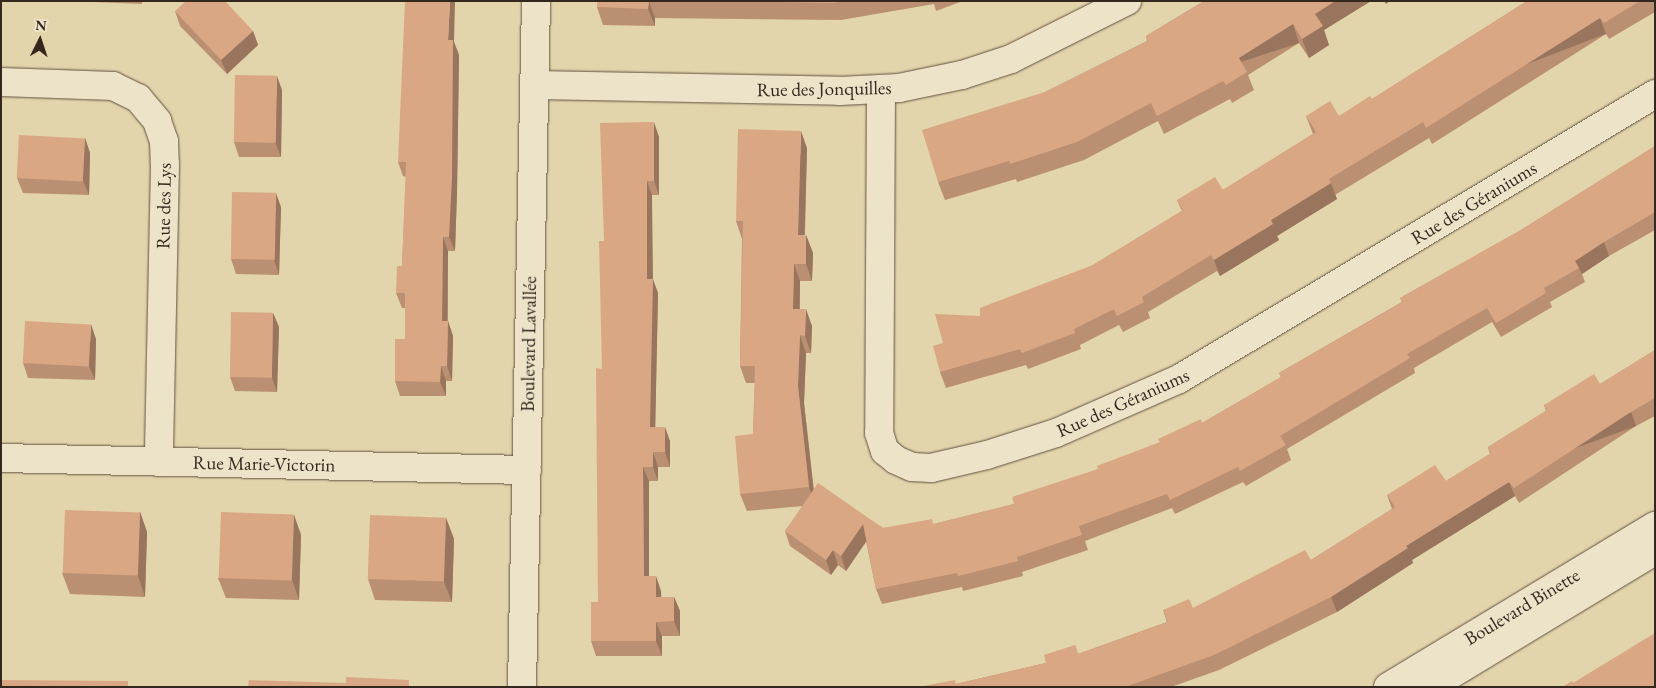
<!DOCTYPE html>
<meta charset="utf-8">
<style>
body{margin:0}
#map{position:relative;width:1656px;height:688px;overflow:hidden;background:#e2d4ab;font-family:"EB Garamond",serif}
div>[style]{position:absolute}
.roads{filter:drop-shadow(0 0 1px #605240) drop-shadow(0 0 1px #605240)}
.street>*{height:28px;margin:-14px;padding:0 14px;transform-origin:14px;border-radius:14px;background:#ece3c8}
.secondary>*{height:28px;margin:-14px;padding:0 14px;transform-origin:14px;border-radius:14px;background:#ece3c8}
.wall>*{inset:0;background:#bb9072}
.shaded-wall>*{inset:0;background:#99755d;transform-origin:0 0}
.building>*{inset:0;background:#daa785;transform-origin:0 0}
span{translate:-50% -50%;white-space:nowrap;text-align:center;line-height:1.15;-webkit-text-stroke:5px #ece3c8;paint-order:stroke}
.street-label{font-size:19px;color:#34271d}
.frame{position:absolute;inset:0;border:2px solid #34271d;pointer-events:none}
.north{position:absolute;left:15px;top:15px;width:50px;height:50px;-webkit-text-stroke:4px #ece3c8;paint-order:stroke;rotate:4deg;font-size:14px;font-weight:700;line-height:20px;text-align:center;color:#34271d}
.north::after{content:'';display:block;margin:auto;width:18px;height:22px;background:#34271d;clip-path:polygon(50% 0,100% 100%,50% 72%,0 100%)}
</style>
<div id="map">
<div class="roads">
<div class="street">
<i style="left:1px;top:82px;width:112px;rotate:2deg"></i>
<i style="left:113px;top:86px;width:28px;rotate:26deg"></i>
<i style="left:138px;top:98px;width:30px;rotate:50deg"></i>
<i style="left:157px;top:121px;width:21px;rotate:71deg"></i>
<i style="left:164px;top:141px;width:23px;rotate:88deg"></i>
<i style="left:165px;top:164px;width:298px;rotate:91.2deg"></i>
<i style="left:535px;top:85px;width:305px;rotate:1.1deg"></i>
<i style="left:840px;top:91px;width:59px;rotate:-2.9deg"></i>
<i style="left:899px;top:88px;width:64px;rotate:-11.7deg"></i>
<i style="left:962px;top:75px;width:52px;rotate:-18.1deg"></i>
<i style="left:1011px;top:59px;width:130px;rotate:-26.6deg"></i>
<i style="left:881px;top:90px;width:343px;rotate:90.3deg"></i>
<i style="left:879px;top:433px;width:19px;rotate:72deg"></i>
<i style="left:885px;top:451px;width:14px;rotate:39deg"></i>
<i style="left:896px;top:460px;width:17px;rotate:24deg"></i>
<i style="left:912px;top:467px;width:19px;rotate:3deg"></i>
<i style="left:931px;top:468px;width:57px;rotate:-13.1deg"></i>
<i style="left:987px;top:455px;width:72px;rotate:-17.7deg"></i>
<i style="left:1056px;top:433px;width:134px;rotate:-23.7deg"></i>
<i style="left:1179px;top:379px;width:555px;rotate:-30.91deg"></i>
<i style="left:1px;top:458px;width:526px;rotate:1.31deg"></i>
<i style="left:522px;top:687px;width:686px;rotate:-88.83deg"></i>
</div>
<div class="secondary">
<i style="left:1388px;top:687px;width:312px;rotate:-31.1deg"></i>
<i style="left:1430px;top:687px;width:263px;rotate:-31.2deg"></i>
</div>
</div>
<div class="wall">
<i style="clip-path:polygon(70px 1px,142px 1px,142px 4px)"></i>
<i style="clip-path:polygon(597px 1px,963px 1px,936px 11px,934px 4px,841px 20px,655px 18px,655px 26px,603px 25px,597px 7px)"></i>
<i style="clip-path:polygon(1204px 1px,1371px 1px,1324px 30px,1329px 45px,1309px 58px,1299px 43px,1248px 75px,1254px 90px,1232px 103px,1230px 99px,1164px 134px,1158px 121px,1084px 160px,1017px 182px,1016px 179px,945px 200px,938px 182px,1045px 92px,1147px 41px,1146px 36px)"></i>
<i style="clip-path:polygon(1527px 1px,1655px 1px,1655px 12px,1609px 39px,1606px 34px,1432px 144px,1429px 138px,1335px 195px,1337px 199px,1277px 236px,1279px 240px,1220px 276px,1217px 271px,1148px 312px,1150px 318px,1123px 332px,1119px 325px,1080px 345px,1081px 349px,1028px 369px,1026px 365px,946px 388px,940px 372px,943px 343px,980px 316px,1093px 265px,1182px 211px,1177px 200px,1223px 190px,1313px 134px,1306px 116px,1339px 116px,1372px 99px)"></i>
<i style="clip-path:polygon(175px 11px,253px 31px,258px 45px,227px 74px,180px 26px)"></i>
<i style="clip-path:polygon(454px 42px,459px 55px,457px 192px,455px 251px,448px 251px,448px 321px,453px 336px,452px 381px,446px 381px,446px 396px,400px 396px,395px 381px,405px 339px,405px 308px,402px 308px,396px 293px,402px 266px,406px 177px,403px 176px,398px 162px)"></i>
<i style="clip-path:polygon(282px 90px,281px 157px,239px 157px,234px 142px)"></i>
<i style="clip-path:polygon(659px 137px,659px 195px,652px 195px,652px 279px,658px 293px,655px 427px,670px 441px,670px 467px,658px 467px,658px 481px,649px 481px,649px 576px,661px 591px,661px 597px,674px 597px,680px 611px,680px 636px,662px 636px,662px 656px,596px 656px,591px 641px,598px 602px,604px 241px)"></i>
<i style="clip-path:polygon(85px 138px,90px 153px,89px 195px,23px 193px,17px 178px)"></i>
<i style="clip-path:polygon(1655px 146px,1655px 230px,1609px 256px,1582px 274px,1585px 282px,1550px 302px,1552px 307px,1501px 337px,1492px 322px,1414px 368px,1415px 373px,1287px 449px,1291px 460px,1246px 486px,1243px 482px,1175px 514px,1172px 508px,1085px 541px,1088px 550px,1022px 572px,1023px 576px,963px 591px,962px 587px,882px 604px,876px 589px,866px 541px,846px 571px,838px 565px,831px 575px,790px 546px,785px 531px,803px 506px,747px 511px,740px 494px,753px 434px,755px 383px,746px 383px,740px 366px,742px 239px,736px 221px,807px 148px,805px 235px,806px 235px,813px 253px,812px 281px,800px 281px,800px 309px,812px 326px,811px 353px,806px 353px,804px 403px,814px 490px,883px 528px,934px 524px,1014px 504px,1160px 443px,1202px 423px,1281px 377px,1279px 373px,1402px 302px,1400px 298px,1521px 230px)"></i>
<i style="clip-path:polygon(281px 207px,279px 275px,236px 274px,231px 259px)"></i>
<i style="clip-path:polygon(273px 313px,279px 327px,277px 392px,235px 391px,230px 377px)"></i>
<i style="clip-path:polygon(96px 339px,95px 380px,28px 378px,23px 363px)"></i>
<i style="clip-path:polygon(1655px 350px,1655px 416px,1636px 426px,1519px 503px,1515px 496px,1412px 560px,1413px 563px,1337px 612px,1219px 670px,1171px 687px,918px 687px,956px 684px,1046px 663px,1075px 645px,1078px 654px,1167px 622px,1163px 610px,1193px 608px,1311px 560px,1392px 509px,1387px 495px,1446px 481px,1490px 454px,1488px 447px,1546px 411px,1544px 405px,1600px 384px)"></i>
<i style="clip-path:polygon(140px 512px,147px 532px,145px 597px,70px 594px,62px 573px)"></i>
<i style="clip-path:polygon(294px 515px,301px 535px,299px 600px,226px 598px,218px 578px)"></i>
<i style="clip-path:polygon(446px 518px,454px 539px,452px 602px,375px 600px,368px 579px)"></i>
</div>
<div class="shaded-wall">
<i style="clip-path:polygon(450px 1px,455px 1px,454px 42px,459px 55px,457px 192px,455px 251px,449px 237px,448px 40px)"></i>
<i style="clip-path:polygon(649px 1px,655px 18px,655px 26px,648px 9px)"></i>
<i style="clip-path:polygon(1335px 1px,1371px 1px,1324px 30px,1329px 45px,1309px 58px,1302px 39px,1315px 14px)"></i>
<i style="clip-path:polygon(1384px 1px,1390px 1px,1386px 4px)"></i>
<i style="left:1600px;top:18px;width:17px;height:206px;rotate:69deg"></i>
<i style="left:1293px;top:24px;width:20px;height:64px;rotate:72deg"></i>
<i style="clip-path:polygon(253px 31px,258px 45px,227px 74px,221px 60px)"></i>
<i style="clip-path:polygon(277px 76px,282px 90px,281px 157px,275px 142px)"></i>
<i style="clip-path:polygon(654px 122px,659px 137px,659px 195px,654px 181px)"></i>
<i style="clip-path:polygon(801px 131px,807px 148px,804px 252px,798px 235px)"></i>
<i style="clip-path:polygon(85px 138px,90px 153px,89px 195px,83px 181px)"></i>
<i style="clip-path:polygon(647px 181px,652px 195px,653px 280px,653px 279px,658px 293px,655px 441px,650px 427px,647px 279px)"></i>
<i style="clip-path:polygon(1331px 183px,1337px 199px,1277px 236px,1279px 240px,1220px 276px,1214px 260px,1271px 220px)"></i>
<i style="clip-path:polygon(276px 193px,281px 207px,279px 275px,274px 260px)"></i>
<i style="clip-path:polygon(806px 235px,813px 253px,812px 281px,806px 264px)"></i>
<i style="clip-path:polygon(443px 237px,448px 251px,447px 336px,442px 321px)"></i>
<i style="clip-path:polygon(1604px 242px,1609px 256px,1582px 274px,1579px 268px,1575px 261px)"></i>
<i style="clip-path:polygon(794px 264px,800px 281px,799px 326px,793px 309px)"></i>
<i style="clip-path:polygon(806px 309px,812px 326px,811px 353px,805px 336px)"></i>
<i style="clip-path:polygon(273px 313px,279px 327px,277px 392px,272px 378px)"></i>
<i style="clip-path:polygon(448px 321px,453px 336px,452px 381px,447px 366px)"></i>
<i style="clip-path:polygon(91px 324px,96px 339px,95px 380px,89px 366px)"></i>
<i style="clip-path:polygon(800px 335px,806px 353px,804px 403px,815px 504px,809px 487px,798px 386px)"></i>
<i style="clip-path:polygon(441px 366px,446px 381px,446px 396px,440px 382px)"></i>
<i style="left:1631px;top:412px;width:15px;height:140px;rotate:70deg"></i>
<i style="clip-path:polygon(665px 427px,670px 441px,670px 467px,665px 452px)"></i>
<i style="clip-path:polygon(653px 452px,658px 467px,658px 481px,653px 467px)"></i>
<i style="clip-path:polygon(643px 467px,649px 481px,649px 591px,644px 576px)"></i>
<i style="clip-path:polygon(1509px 482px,1515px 496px,1412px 560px,1413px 563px,1337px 612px,1331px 597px,1406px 546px)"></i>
<i style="clip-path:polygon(140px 512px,147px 532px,145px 597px,138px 576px)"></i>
<i style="clip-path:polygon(294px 515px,301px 535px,299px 600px,292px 580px)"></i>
<i style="clip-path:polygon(446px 518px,454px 539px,452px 602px,444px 582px)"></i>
<i style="clip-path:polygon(863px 524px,868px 539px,846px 571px,841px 556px)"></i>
<i style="clip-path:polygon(833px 550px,838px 565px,831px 575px,826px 560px)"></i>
<i style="clip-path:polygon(656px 576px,661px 591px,662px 611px,656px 597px)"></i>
<i style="clip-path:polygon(674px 597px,680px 611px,680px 636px,674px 621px)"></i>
<i style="clip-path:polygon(656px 622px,662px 636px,662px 656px,656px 641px)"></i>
</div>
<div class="building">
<i style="clip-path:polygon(186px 1px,225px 1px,253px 31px,221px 60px,175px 11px)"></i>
<i style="clip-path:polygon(405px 1px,450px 1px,448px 40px,453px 40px,452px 178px,449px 237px,443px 237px,442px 321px,448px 321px,447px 366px,441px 366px,440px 382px,395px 381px,395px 339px,405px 339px,405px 293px,396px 293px,397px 266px,402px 266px,406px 162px,398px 162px)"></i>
<i style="clip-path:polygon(597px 1px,649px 1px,648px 9px,597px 7px)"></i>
<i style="clip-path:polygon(720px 1px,844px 1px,834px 3px)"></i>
<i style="clip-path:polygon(1204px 1px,1335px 1px,1315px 14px,1323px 26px,1302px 39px,1293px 24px,1239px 58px,1247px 72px,1226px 85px,1223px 81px,1157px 116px,1151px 103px,1077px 142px,1010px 164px,1009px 161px,938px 182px,922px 130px,1045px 92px,1148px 41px,1146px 36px)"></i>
<i style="clip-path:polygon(1527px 1px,1640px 1px,1604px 23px,1600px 18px,1426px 128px,1423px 122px,1329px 179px,1331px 183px,1271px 220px,1273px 224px,1214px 260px,1211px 255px,1142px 297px,1144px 302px,1117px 316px,1114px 309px,1074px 329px,1075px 333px,1022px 353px,1020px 349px,940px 372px,933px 346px,943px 343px,935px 314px,980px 316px,980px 308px,1093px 265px,1183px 210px,1177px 200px,1215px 177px,1223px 190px,1316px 132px,1306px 116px,1330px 101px,1339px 116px,1370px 96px,1372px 99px)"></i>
<i style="left:235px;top:75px;width:42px;height:67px;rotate:1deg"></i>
<i style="clip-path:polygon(654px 122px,654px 181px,647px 181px,647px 279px,653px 279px,650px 427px,665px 427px,665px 452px,653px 452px,653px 467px,643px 467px,644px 576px,656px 576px,656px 597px,674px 597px,674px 621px,656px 622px,656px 641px,591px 641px,591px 602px,598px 602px,596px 368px,602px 369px,599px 241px,604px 241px,600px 123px)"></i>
<i style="clip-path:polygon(738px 129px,801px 131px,798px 235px,806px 235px,806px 264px,794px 264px,793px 309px,806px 309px,805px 336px,800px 335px,798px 386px,809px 487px,740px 494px,735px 436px,753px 434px,755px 366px,740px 366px,743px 221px,736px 221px)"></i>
<i style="left:19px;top:135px;width:66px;height:43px;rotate:3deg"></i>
<i style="clip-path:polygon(1655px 146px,1655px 212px,1604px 242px,1575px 261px,1579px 268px,1544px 288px,1546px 293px,1496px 323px,1487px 308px,1407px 354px,1410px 358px,1280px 436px,1286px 445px,1240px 471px,1238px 467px,1170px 500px,1167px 494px,1079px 526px,1082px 535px,1017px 557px,1018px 561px,958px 576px,957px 573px,876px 589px,863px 524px,841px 556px,833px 550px,826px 560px,785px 531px,818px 483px,883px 528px,932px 519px,933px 524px,1014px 504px,1012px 497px,1098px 469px,1097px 466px,1160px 442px,1158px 439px,1201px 419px,1202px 423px,1281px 377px,1279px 373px,1403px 302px,1400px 298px,1521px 230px)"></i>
<i style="left:232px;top:192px;width:44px;height:67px;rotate:1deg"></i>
<i style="left:231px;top:312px;width:42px;height:65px;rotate:1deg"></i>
<i style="left:25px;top:321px;width:66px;height:42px;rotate:3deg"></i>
<i style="clip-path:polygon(1655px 350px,1655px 398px,1631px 412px,1514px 488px,1509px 482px,1406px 546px,1408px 548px,1331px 597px,1214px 655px,1125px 687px,918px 687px,955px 680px,956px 684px,1046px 663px,1044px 655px,1075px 645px,1078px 654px,1168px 622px,1163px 610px,1189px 599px,1193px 608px,1305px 550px,1311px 560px,1395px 507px,1387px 495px,1435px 465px,1446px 481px,1491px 453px,1488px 447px,1547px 410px,1544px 405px,1594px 374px,1600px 384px)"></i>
<i style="left:65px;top:510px;width:75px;height:63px;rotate:2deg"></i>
<i style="left:221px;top:512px;width:73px;height:66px;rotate:2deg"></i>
<i style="left:370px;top:515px;width:76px;height:64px;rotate:2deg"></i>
<i style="clip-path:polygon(1655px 633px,1655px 686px,1653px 687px,1562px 687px,1572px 681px,1573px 683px)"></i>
<i style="clip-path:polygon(346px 677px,409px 680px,409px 687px,248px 687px,249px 680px,346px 683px)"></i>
<i style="clip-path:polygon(1px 680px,128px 681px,128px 687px,1px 687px)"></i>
</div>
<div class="street-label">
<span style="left:824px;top:89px;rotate:-1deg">Rue des Jonquilles</span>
<span style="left:1474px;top:203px;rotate:-31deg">Rue des Géraniums</span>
<span style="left:164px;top:206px;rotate:-89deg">Rue des Lys</span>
<span style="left:529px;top:344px;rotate:-89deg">Boulevard Lavallée</span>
<span style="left:1123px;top:403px;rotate:-24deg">Rue des Géraniums</span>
<span style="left:264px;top:464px;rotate:1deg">Rue Marie-Victorin</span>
<span style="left:1522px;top:607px;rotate:-31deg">Boulevard Binette</span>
</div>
<div class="frame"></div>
<div class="north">N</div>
</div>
